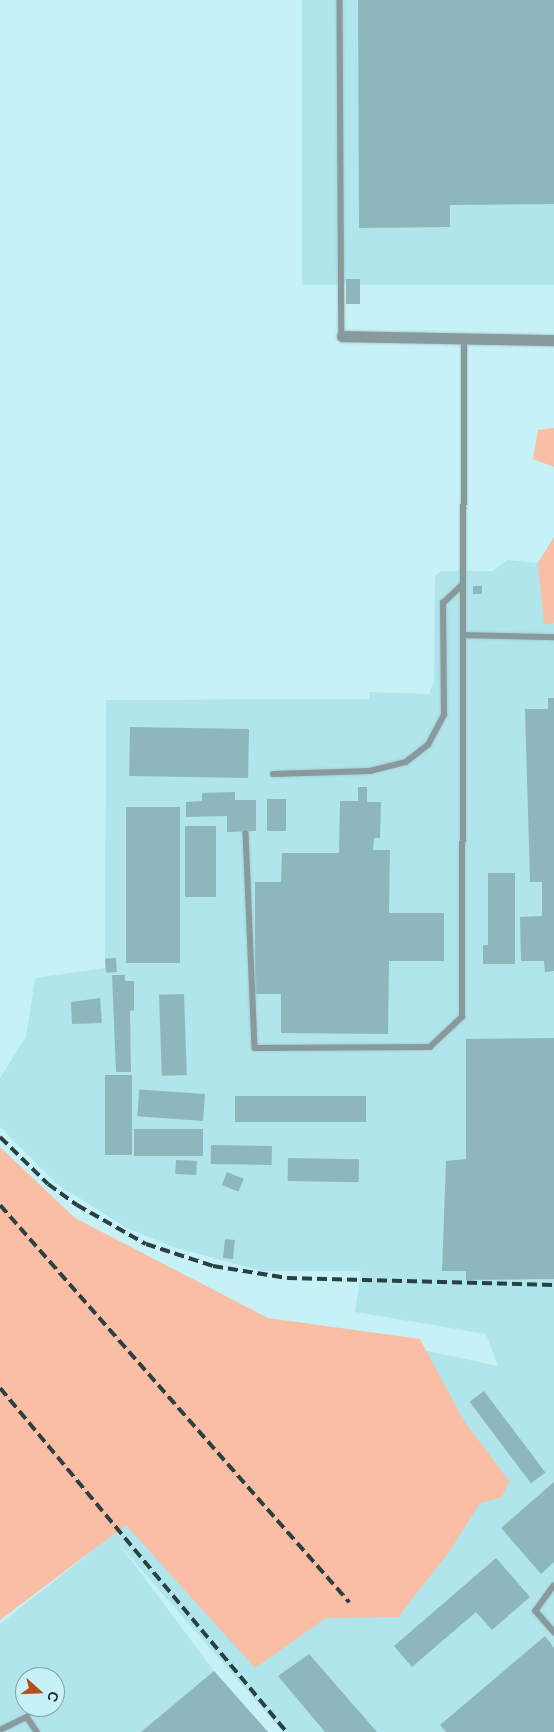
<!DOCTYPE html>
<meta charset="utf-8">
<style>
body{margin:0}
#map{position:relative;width:554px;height:1732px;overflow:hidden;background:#c6f2f7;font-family:"Work Sans",sans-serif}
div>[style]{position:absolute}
.built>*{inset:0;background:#b0e5ec;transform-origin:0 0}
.green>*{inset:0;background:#f9bea4}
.building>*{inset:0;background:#8db7bc;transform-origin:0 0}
.roads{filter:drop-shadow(0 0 1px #a6cdd2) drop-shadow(0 0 1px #a6cdd2)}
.service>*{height:5.5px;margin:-2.75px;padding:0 2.75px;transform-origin:2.75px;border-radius:2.75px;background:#889a9c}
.minor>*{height:11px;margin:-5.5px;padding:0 5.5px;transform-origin:5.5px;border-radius:5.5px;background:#889a9c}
.rail>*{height:4px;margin-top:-2px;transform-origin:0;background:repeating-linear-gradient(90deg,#2b4042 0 10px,transparent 0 15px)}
span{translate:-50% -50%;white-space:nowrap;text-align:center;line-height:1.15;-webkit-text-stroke:5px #c6f2f7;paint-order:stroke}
.north{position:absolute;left:15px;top:1667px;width:50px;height:50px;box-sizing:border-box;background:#c6f2f7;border:1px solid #80a1a5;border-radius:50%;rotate:110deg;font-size:14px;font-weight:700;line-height:20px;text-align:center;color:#162729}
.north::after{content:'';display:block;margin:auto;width:18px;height:22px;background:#b34f19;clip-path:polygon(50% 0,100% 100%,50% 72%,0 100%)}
</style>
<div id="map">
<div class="built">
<i style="left:302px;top:0;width:252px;height:285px"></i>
<i style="clip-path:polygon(evenodd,554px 537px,554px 1732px,283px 1732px,120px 1545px,214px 1671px,268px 1732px,0 1732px,0 1624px,126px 1524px,325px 1329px,498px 1366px,486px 1334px,355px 1312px,361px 1271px,262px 1271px,176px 1248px,127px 1228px,58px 1185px,0 1127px,0 1078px,26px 1037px,35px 978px,105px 968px,106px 700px,369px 699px,370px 692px,429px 694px,434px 681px,435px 576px,441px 571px,493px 571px,507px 560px,538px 563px,554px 537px,25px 1677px,55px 1677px,55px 1707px,25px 1707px,25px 1677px)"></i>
</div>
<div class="green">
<i style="clip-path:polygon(554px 428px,554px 467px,533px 459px,538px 430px)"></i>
<i style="clip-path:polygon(554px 537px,554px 623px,544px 624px,538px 563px)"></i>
<i style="clip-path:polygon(0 1147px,75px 1218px,268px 1318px,420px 1339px,464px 1421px,509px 1481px,502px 1497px,480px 1503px,449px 1552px,398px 1617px,326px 1618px,255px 1668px,126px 1525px,0 1620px)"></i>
</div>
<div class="building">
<i style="clip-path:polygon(358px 0,554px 0,554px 204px,450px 205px,450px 227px,359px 228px)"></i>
<i style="left:346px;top:279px;width:14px;height:25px"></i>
<i style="left:473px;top:586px;width:9px;height:8px"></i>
<i style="clip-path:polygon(548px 698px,554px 698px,554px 971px,545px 972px,544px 961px,521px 961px,520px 917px,542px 916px,542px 882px,530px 882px,525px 709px,548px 709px)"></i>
<i style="left:130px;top:727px;width:119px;height:49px;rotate:1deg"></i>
<i style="clip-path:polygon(358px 787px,367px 787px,367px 802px,381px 802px,380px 838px,374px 838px,373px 850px,390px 850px,389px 913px,444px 913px,444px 961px,389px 961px,388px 1034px,281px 1033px,281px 994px,255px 994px,255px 882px,281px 882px,282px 853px,339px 853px,340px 801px,358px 801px)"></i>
<i style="clip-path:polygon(235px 792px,235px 800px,256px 800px,256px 831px,227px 832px,227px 816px,186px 817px,186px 802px,202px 801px,202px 793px)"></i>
<i style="left:267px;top:799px;width:19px;height:32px"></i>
<i style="left:126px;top:807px;width:54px;height:156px"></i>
<i style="left:185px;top:826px;width:31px;height:71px"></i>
<i style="clip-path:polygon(488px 873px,515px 873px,515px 964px,483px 964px,483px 945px,488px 945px)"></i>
<i style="left:116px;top:958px;width:14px;height:11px;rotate:86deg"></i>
<i style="clip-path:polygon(112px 975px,125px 975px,125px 981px,134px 981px,134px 1010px,130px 1011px,131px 1072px,116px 1072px)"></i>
<i style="left:184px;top:994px;width:81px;height:25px;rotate:88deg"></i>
<i style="clip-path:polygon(100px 998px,102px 1023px,72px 1024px,71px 1002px)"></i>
<i style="clip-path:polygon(554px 1038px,554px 1279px,466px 1280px,466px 1271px,442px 1271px,446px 1161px,466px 1159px,466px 1039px)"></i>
<i style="left:105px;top:1075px;width:27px;height:80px"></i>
<i style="left:205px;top:1094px;width:27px;height:66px;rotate:94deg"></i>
<i style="left:235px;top:1096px;width:131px;height:26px"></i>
<i style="left:203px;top:1129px;width:27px;height:69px;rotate:90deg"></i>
<i style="left:211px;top:1145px;width:61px;height:19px;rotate:1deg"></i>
<i style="left:288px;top:1158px;width:71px;height:23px;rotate:1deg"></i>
<i style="left:176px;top:1160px;width:21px;height:14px;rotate:3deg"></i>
<i style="left:227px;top:1172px;width:18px;height:14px;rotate:22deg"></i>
<i style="left:225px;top:1239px;width:10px;height:19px;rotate:6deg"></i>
<i style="left:484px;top:1391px;width:102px;height:18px;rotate:53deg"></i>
<i style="clip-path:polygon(554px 1482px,554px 1562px,541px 1574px,501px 1528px)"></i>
<i style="clip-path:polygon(496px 1558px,530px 1597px,492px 1630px,476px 1612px,412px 1667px,394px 1646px)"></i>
<i style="clip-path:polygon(545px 1636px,554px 1648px,554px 1732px,446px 1732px,440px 1725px)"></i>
<i style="clip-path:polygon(309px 1654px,377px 1732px,325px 1732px,278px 1676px)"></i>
<i style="clip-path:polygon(214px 1671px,268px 1732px,141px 1732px)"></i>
</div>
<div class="roads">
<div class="service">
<i style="left:340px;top:0;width:336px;rotate:89.7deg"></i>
<i style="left:463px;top:635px;width:91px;rotate:1.3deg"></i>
<i style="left:273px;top:774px;width:97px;rotate:-1.8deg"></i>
<i style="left:370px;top:771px;width:37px;rotate:-14deg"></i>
<i style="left:406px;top:762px;width:28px;rotate:-38deg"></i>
<i style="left:428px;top:745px;width:34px;rotate:-62deg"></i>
<i style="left:444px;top:715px;width:112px;rotate:-90.5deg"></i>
<i style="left:443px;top:603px;width:25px;rotate:-43deg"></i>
<i style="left:246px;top:833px;width:215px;rotate:87.6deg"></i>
<i style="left:255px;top:1048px;width:175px;rotate:-0.3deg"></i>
<i style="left:430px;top:1047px;width:44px;rotate:-43.2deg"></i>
<i style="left:462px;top:1017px;width:678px;rotate:-89.83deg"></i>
<i style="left:554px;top:1586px;width:31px;rotate:126deg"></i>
<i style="left:536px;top:1611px;width:28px;rotate:49deg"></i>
<i style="left:0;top:1730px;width:30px;rotate:-26deg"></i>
<i style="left:27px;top:1717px;width:18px;rotate:56deg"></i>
</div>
<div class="minor">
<i style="left:342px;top:336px;width:212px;rotate:1.1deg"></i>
</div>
</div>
<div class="rail">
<i style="left:0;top:1137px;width:67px;rotate:44.4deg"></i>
<i style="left:48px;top:1184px;width:36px;rotate:36deg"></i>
<i style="left:77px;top:1205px;width:79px;rotate:29.5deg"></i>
<i style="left:146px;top:1244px;width:71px;rotate:18.2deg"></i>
<i style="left:213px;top:1266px;width:75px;rotate:9.2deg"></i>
<i style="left:287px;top:1278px;width:267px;rotate:1.5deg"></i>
<i style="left:0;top:1205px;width:529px;rotate:48.68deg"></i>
<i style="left:0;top:1388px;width:448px;rotate:50.2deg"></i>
</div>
<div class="north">С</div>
</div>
